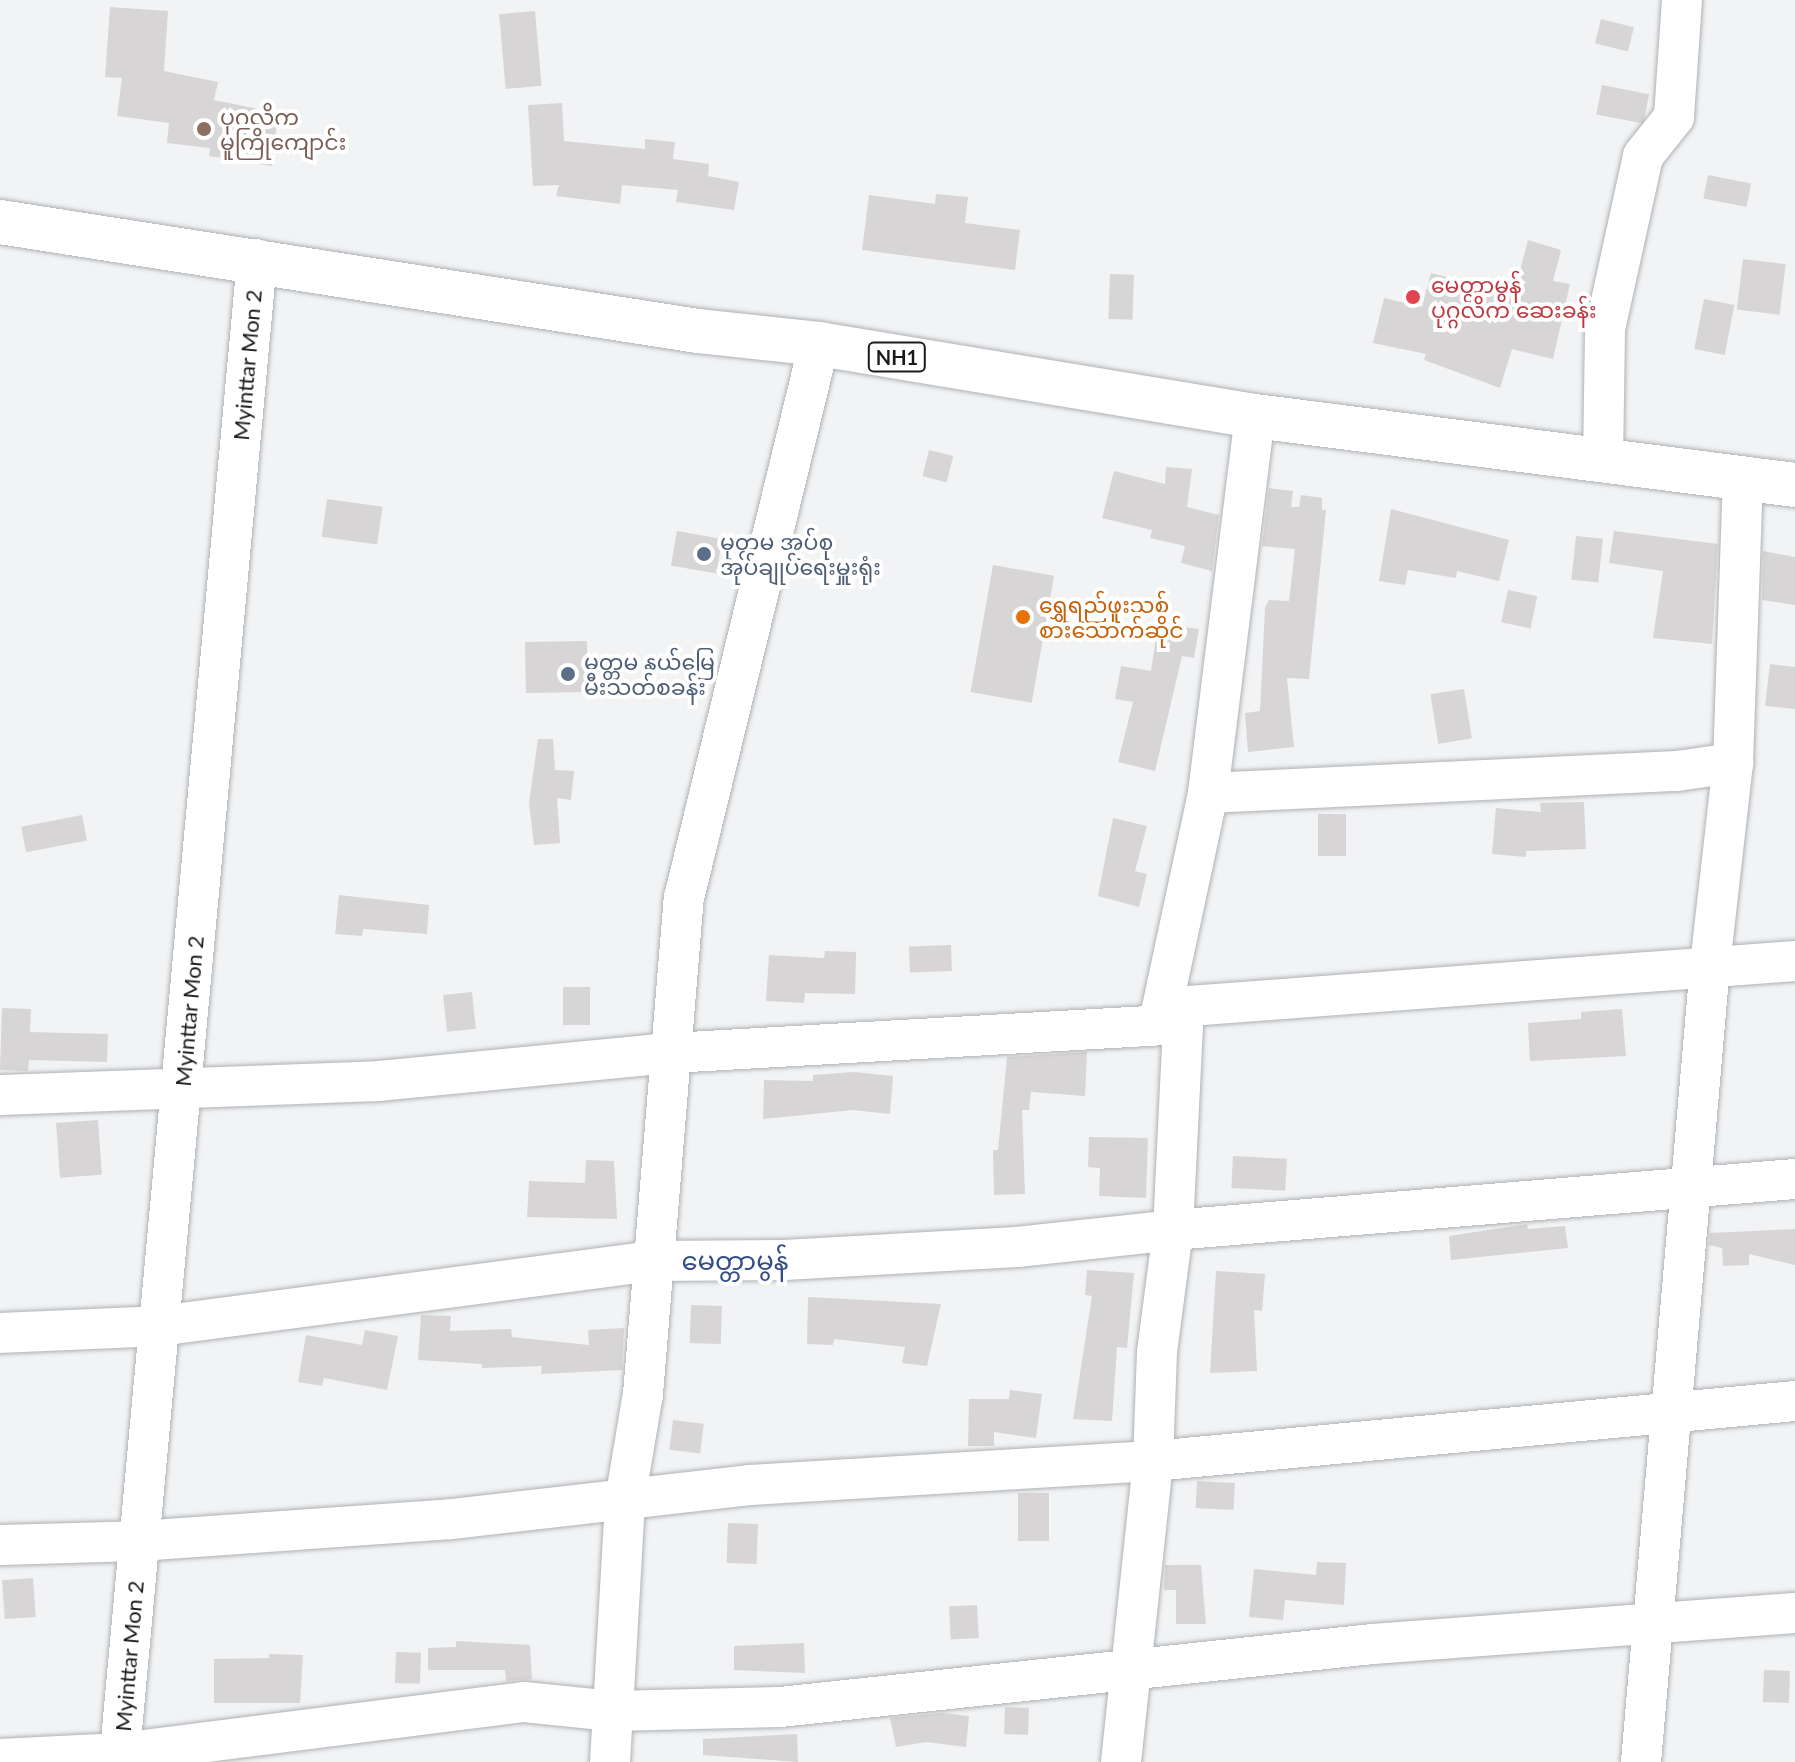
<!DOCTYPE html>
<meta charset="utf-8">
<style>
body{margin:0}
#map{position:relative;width:1795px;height:1762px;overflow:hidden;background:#f1f3f5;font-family:Lato,"Noto Sans Myanmar",sans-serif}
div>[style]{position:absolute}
.building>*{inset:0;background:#d8d5d6;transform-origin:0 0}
.roads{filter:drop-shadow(0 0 2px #afb1b3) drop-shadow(0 0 2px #afb1b3)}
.minor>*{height:40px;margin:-20px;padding:0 20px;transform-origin:20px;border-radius:20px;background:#fff}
.highway>*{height:44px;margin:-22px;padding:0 22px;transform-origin:22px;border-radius:22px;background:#fff}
.dots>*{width:22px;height:22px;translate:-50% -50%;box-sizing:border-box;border:4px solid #fff;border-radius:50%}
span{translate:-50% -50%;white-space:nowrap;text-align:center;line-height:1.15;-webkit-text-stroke:8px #fff;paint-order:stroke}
.shield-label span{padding:2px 6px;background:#fff;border:2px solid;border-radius:6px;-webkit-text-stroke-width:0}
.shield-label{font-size:20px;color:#191a1b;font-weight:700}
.education-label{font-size:22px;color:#785e54}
.left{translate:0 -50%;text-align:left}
.health-label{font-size:22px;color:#be3a42}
.street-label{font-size:22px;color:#191a1b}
.service-label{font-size:22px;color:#4e5e75}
.food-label{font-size:22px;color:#c56008}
.quarter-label{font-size:26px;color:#334d86}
</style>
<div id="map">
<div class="building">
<i style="clip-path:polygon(110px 7px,168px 11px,164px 71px,218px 82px,214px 100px,278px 113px,272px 166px,209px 156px,210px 148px,167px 143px,169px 123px,117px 116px,122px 78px,105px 77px)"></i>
<i style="left:535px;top:11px;width:75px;height:36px;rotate:85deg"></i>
<i style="left:1601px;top:19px;width:34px;height:25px;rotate:14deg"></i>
<i style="left:1602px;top:85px;width:48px;height:30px;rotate:11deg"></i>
<i style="clip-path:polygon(562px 103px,564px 141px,645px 149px,645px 139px,675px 142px,673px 159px,709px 164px,708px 176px,739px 182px,734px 210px,676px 202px,678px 190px,622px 185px,620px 204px,556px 196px,559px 185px,533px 186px,528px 105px)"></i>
<i style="left:1708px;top:175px;width:44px;height:24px;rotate:11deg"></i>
<i style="clip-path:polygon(936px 194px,968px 197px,965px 223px,1020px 230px,1015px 270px,862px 250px,869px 195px,935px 204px)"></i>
<i style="clip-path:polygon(1528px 240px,1561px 250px,1553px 281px,1570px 284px,1553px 359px,1512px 349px,1500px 388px,1424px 360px,1426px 354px,1373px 343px,1384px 298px,1422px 307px,1431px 273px,1514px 294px)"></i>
<i style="left:1743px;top:259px;width:43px;height:51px;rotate:7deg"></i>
<i style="left:1110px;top:274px;width:24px;height:45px;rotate:2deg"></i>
<i style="left:1704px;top:299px;width:31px;height:51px;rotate:11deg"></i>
<i style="left:929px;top:450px;width:25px;height:27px;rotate:14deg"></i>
<i style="clip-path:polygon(1166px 467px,1192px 469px,1187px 507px,1219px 515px,1212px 571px,1181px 563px,1185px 546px,1150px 538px,1152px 530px,1102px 518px,1114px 471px,1165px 484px)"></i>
<i style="clip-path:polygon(1269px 488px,1293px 491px,1291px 507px,1299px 507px,1301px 495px,1322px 498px,1322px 510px,1326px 510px,1309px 679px,1287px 678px,1294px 747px,1248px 752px,1245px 713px,1260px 711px,1265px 608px,1269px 600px,1289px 601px,1295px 549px,1262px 546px)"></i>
<i style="left:327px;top:499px;width:56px;height:38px;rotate:8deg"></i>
<i style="clip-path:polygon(1391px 509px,1509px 540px,1499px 581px,1457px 571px,1456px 578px,1408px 570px,1405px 585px,1379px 581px)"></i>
<i style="left:677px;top:531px;width:46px;height:35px;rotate:10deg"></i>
<i style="clip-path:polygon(1614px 531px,1718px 544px,1712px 644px,1653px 638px,1663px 571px,1609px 563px)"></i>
<i style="left:1576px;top:536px;width:27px;height:44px;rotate:6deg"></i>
<i style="clip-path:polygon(1763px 551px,1795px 557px,1795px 605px,1762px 600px)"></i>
<i style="left:993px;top:565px;width:62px;height:129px;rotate:10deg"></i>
<i style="left:1508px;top:590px;width:30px;height:33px;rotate:12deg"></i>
<i style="clip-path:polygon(1158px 624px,1199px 629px,1194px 658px,1182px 656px,1155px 771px,1118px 762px,1133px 702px,1115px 699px,1121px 666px,1151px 671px)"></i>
<i style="left:587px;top:641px;width:51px;height:62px;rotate:89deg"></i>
<i style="clip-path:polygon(1770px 664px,1795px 667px,1795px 709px,1765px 706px)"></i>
<i style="left:1464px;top:689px;width:50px;height:34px;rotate:81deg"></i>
<i style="clip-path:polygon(538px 739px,553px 739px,555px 770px,574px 771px,571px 800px,557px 798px,560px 843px,534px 845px,529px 803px)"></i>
<i style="clip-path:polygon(1584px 802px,1586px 849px,1526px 851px,1526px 857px,1492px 854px,1496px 808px,1541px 812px,1540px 803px)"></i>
<i style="left:1318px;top:814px;width:28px;height:42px"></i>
<i style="left:82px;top:815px;width:26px;height:62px;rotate:79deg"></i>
<i style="clip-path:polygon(1113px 818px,1147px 826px,1135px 871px,1147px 874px,1139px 907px,1098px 896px)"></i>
<i style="clip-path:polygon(339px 895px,429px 905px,427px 934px,363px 929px,362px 936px,335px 934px)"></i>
<i style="left:951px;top:945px;width:26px;height:42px;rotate:88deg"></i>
<i style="clip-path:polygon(825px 951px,856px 952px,855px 994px,805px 993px,804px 1003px,766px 1001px,769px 955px,824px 958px)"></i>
<i style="left:563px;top:987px;width:27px;height:38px"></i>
<i style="left:472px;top:992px;width:37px;height:29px;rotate:84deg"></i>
<i style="clip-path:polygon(2px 1008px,31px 1009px,30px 1032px,108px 1034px,107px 1062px,29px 1060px,28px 1071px,0 1070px)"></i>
<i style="clip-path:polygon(1622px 1009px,1626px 1056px,1530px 1061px,1528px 1023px,1581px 1019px,1581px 1012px)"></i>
<i style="clip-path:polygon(1087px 1052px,1085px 1096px,1031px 1092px,1029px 1110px,1022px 1110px,1025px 1194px,994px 1195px,993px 1150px,998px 1150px,1007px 1057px)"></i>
<i style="clip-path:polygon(854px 1072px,893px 1076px,890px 1114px,853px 1110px,763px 1119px,764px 1080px,813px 1081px,813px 1075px)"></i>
<i style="left:98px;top:1120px;width:55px;height:42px;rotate:86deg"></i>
<i style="clip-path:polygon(1089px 1137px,1148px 1138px,1146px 1198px,1099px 1196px,1100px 1168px,1088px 1167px)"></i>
<i style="left:1233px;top:1156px;width:54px;height:32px;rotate:3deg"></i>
<i style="clip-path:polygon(586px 1160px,614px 1161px,617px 1219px,527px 1217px,529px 1181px,585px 1183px)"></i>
<i style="clip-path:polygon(1527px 1224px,1528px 1229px,1565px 1226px,1568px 1248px,1451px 1260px,1449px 1236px)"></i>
<i style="clip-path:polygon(1795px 1229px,1795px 1265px,1749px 1254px,1749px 1265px,1723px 1266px,1722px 1248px,1709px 1245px,1710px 1233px)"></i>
<i style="clip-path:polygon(1087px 1270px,1134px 1273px,1127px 1348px,1117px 1347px,1112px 1421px,1073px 1419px,1092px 1296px,1085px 1295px)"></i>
<i style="clip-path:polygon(1216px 1271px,1265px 1274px,1262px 1311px,1254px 1310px,1257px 1371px,1210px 1373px)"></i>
<i style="clip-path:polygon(808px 1297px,941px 1304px,927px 1366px,902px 1363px,905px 1347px,834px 1339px,833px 1345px,807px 1344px)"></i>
<i style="left:691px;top:1305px;width:31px;height:38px;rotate:2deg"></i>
<i style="clip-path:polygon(421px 1315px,451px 1316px,450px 1331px,511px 1329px,512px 1337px,589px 1345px,588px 1330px,624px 1328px,622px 1370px,541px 1374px,542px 1366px,482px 1368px,482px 1364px,418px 1360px)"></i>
<i style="clip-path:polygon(365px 1330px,398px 1336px,387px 1390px,324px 1378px,322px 1386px,298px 1382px,306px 1335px,362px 1345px)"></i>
<i style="clip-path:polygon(1010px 1390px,1042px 1394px,1036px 1438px,994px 1432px,994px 1446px,968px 1446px,969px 1399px,1009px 1399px)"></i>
<i style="left:673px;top:1420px;width:31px;height:30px;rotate:7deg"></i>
<i style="left:1197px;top:1481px;width:38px;height:27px;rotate:3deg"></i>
<i style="left:1018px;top:1493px;width:31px;height:48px"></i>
<i style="left:728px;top:1523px;width:30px;height:40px;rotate:2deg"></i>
<i style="clip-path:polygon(1317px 1562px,1346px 1563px,1344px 1605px,1285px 1600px,1283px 1620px,1249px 1617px,1254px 1569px,1316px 1575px)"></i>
<i style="clip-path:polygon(1165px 1565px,1201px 1565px,1206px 1624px,1176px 1624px,1176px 1590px,1164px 1590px)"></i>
<i style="left:33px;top:1578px;width:39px;height:31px;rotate:86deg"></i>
<i style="left:977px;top:1605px;width:33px;height:28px;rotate:87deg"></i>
<i style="clip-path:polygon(456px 1641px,530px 1645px,532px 1679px,506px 1681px,505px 1670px,428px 1670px,428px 1648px,456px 1647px)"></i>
<i style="clip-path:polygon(804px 1643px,805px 1673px,734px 1670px,734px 1646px)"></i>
<i style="left:396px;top:1652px;width:25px;height:31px;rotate:2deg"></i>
<i style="clip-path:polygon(269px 1654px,303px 1655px,300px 1703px,214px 1703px,214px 1659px,269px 1658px)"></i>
<i style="left:1764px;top:1670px;width:26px;height:32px;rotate:2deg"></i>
<i style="left:1005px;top:1707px;width:24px;height:27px;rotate:2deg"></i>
<i style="clip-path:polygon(942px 1713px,969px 1716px,966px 1747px,926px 1742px,896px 1747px,890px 1718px)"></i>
<i style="clip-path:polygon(797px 1734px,798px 1762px,703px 1755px,703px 1739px)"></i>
</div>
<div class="roads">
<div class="minor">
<i style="left:1603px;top:460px;width:131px;rotate:-89.1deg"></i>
<i style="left:1605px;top:329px;width:177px;rotate:-77.6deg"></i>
<i style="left:1643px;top:156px;width:50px;rotate:-51.5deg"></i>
<i style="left:1674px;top:117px;width:117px;rotate:-86.1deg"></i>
<i style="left:1208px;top:793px;width:470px;rotate:-2.7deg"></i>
<i style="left:1677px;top:771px;width:57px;rotate:-8.1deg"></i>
<i style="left:1162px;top:1008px;width:635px;rotate:-4.25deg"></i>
<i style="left:1182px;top:1023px;width:25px;rotate:-143deg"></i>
<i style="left:1162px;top:1008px;width:220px;rotate:-77.9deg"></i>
<i style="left:1208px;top:793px;width:380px;rotate:-82.9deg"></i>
<i style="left:0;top:1095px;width:379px;rotate:-2.1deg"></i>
<i style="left:379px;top:1081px;width:293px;rotate:-5.5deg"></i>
<i style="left:671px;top:1053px;width:513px;rotate:-3.24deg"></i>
<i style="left:0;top:1333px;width:159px;rotate:-2.5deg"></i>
<i style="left:159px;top:1326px;width:497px;rotate:-7.5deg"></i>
<i style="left:652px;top:1261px;width:132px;rotate:-0.4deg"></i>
<i style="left:784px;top:1260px;width:233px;rotate:-3.2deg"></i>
<i style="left:1017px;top:1247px;width:157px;rotate:-6.2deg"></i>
<i style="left:1173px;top:1230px;width:206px;rotate:-87.2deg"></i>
<i style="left:0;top:1545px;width:139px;rotate:-1.6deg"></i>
<i style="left:139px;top:1541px;width:313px;rotate:-4deg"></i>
<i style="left:451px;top:1519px;width:300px;rotate:-6.5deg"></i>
<i style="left:749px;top:1485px;width:405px;rotate:-3.4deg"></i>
<i style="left:1153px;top:1461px;width:109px;rotate:-87.9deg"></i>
<i style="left:1157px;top:1352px;width:123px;rotate:-82.5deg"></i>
<i style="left:1173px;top:1230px;width:624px;rotate:-4.69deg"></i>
<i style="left:0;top:1759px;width:120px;rotate:-2.9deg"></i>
<i style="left:120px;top:1753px;width:407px;rotate:-7.2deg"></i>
<i style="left:524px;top:1702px;width:89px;rotate:5.8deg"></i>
<i style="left:613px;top:1711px;width:167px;rotate:-1.4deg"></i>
<i style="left:780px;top:1707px;width:595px;rotate:-6.07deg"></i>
<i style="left:1372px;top:1644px;width:424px;rotate:-4.2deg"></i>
<i style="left:119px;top:1762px;width:1509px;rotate:-84.75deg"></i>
<i style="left:610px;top:1762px;width:262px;rotate:-86.7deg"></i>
<i style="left:625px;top:1500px;width:108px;rotate:-80.4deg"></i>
<i style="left:643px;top:1394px;width:498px;rotate:-85.3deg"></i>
<i style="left:684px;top:898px;width:570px;rotate:-76.3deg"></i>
<i style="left:1121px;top:1762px;width:303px;rotate:-83.9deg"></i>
<i style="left:1153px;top:1461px;width:645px;rotate:-5.34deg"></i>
<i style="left:1641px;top:1762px;width:800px;rotate:-85.05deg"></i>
<i style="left:1710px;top:965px;width:203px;rotate:-83.5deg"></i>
<i style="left:1733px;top:763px;width:286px;rotate:-88deg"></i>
</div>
<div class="highway">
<i style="left:0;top:222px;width:706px;rotate:8.88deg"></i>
<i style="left:698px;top:331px;width:122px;rotate:6.1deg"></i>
<i style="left:819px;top:344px;width:442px;rotate:9.4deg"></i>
<i style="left:1255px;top:416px;width:544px;rotate:7.28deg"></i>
</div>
</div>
<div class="dots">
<i style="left:204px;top:129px;background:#8d6e63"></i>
<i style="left:1413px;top:297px;background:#e0444e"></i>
<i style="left:704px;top:554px;background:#5c6f8a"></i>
<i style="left:1023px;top:617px;background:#e8710a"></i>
<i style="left:568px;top:674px;background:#5c6f8a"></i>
</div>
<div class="shield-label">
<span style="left:897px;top:357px">NH1</span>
</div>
<div class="education-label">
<span class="left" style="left:220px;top:129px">ပုဂ္ဂလိက<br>မူကြိုကျောင်း</span>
</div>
<div class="health-label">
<span class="left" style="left:1431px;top:297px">မေတ္တာမွန်<br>ပုဂ္ဂလိက ဆေးခန်း</span>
</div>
<div class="street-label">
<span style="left:247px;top:365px;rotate:-85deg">Myinttar Mon 2</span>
<span style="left:189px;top:1011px;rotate:-85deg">Myinttar Mon 2</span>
<span style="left:129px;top:1656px;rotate:-85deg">Myinttar Mon 2</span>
</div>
<div class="service-label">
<span class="left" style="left:720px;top:554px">မုတ္တမ အုပ်စု<br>အုပ်ချုပ်ရေးမှူးရုံး</span>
<span class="left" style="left:584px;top:674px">မုတ္တမ နယ်မြေ<br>မီးသတ်စခန်း</span>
</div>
<div class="food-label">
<span class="left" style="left:1039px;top:617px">ရွှေရည်ဖူးသစ်<br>စားသောက်ဆိုင်</span>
</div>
<div class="quarter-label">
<span style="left:735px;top:1261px">မေတ္တာမွန်</span>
</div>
</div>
